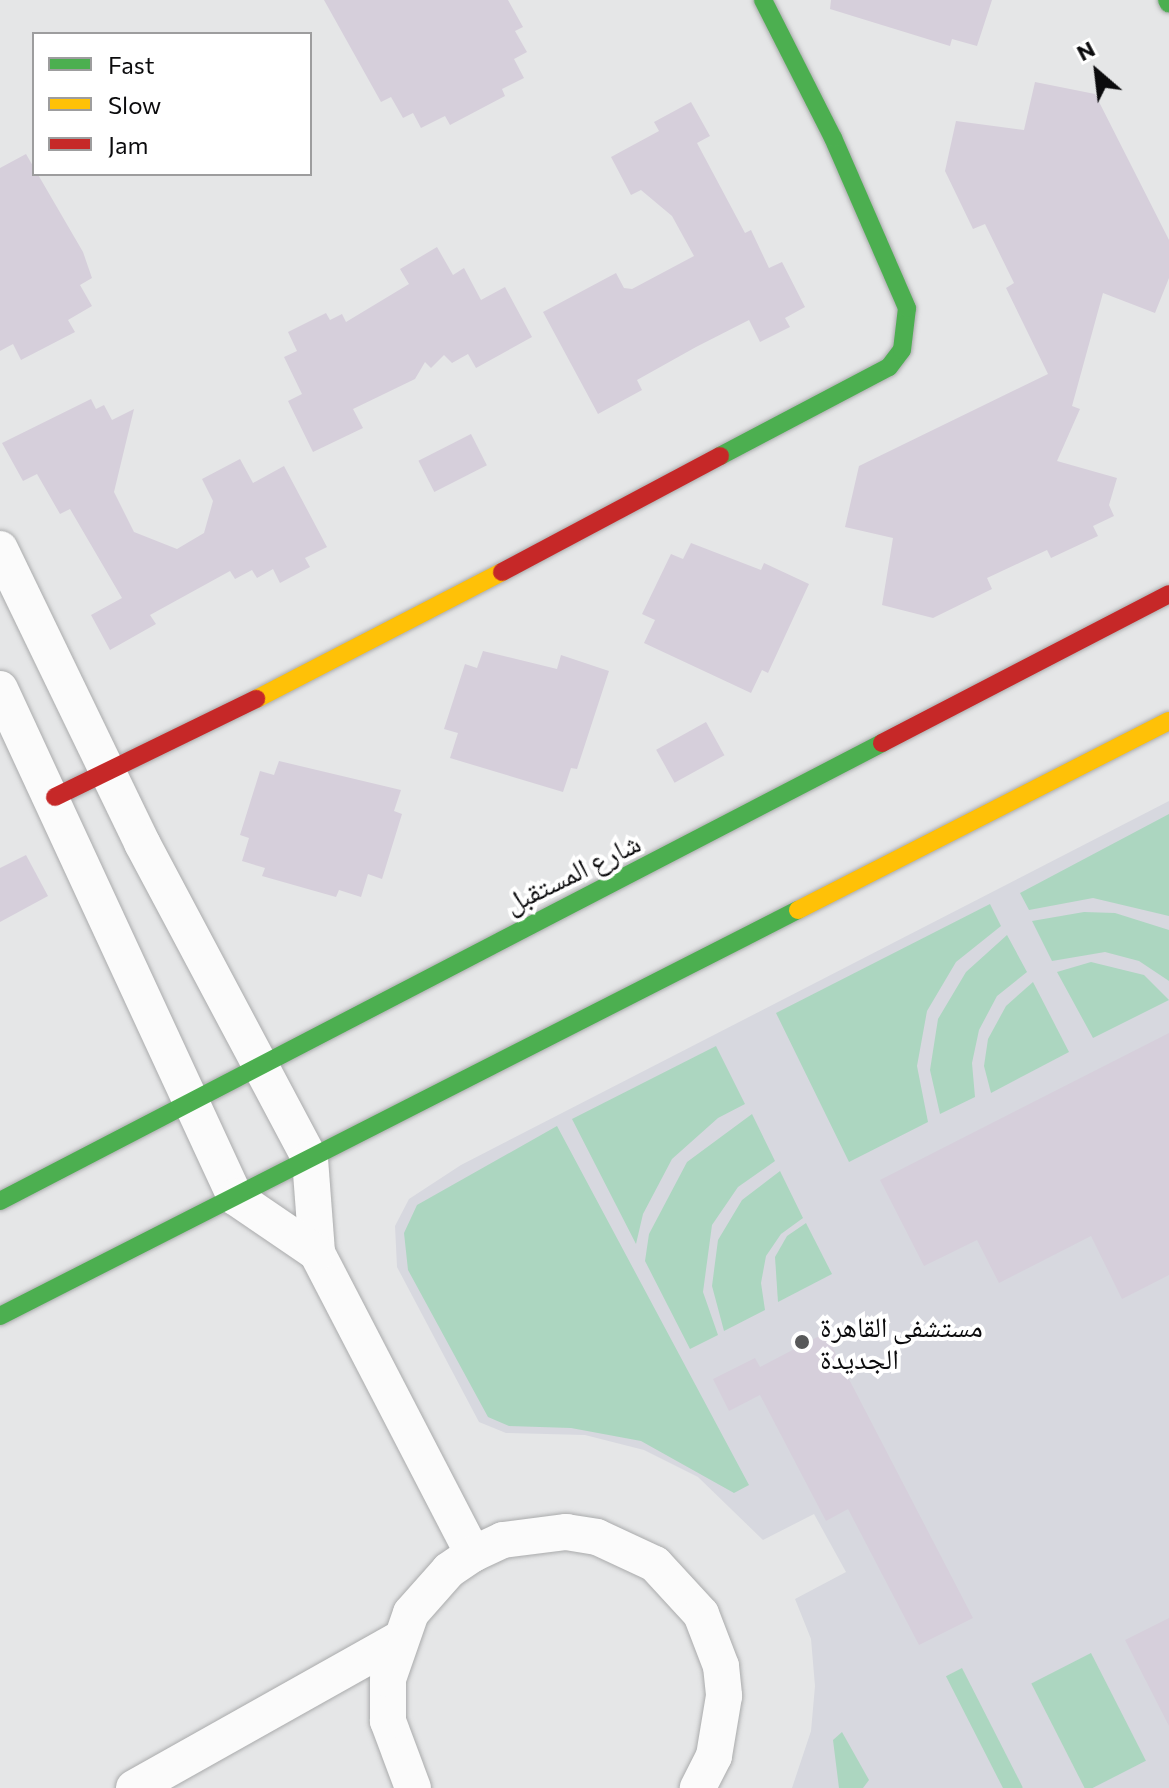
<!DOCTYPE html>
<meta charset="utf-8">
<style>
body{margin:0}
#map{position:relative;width:1169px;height:1788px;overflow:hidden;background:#e5e6e7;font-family:Commissioner,"Noto Naskh Arabic",sans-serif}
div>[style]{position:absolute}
.built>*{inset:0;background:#d7d8df}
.green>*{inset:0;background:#acd6c0;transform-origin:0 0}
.building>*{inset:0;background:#d6cfdb;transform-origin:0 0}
.roads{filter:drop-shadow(0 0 2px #aaabac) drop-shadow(0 0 2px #aaabac)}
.street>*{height:36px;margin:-18px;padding:0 18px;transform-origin:18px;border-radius:18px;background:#fbfbfb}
.fast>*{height:18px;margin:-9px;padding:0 9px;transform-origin:9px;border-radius:9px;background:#4caf50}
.slow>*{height:18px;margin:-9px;padding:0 9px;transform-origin:9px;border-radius:9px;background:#ffc107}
.jam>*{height:18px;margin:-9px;padding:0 9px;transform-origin:9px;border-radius:9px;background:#c62828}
.dots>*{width:22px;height:22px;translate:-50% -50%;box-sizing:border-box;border:4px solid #fff;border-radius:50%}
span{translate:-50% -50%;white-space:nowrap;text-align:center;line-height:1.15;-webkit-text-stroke:8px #fff;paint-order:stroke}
.street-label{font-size:28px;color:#0b0b0d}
.poi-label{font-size:28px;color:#0b0b0d}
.left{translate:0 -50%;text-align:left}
.legend{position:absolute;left:32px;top:32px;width:280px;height:144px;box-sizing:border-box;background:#fff;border:2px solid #9d9d9e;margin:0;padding:10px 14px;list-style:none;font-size:24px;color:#0b0b0d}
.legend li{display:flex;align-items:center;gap:16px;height:40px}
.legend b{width:40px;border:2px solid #9d9d9e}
.north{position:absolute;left:1057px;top:32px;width:80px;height:80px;-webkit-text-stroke:6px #fff;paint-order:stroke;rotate:332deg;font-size:22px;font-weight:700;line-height:32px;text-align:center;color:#0b0b0d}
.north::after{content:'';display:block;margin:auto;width:28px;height:36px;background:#0b0b0d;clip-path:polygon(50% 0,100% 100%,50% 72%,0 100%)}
</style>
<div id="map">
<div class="built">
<i style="clip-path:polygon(1169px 801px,1169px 1788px,792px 1788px,811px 1731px,815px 1686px,811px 1639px,795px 1599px,846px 1572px,814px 1514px,763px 1540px,698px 1477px,644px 1450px,585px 1435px,506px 1433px,479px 1422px,397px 1267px,395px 1226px,409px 1199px,461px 1165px)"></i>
</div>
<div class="green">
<i style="clip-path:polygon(1169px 814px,1169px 916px,1093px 898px,1029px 910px,1020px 893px)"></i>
<i style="clip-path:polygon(990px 904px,1001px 926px,956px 962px,927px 1011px,917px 1066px,928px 1122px,849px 1162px,776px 1013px)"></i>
<i style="clip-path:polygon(1084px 912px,1115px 913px,1169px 930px,1169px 981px,1139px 961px,1105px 952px,1052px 961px,1032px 921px)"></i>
<i style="clip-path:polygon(1007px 935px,1027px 972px,997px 996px,979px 1030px,972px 1063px,975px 1097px,940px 1114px,930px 1070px,938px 1019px,966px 972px)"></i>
<i style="clip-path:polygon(1091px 962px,1144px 975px,1169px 1000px,1093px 1038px,1057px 972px)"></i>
<i style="clip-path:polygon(1033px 982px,1069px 1052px,991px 1093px,984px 1066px,988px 1039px,1006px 1006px)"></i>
<i style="clip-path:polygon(716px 1046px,745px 1104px,718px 1118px,672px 1159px,643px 1214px,636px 1244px,572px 1119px)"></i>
<i style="clip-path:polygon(752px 1114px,775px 1161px,738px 1187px,712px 1225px,703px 1292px,718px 1335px,690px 1349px,645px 1261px,649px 1234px,687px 1162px)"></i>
<i style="clip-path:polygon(557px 1126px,749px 1485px,734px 1493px,641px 1441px,571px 1428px,509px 1426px,488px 1417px,408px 1270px,404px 1233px,417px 1205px)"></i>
<i style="clip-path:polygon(780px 1171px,803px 1218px,781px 1234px,766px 1256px,761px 1283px,765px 1310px,724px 1331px,712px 1286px,718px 1240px,742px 1200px)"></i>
<i style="clip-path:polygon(806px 1223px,832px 1274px,778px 1302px,775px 1257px,787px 1236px)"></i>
<i style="left:1091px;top:1653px;width:121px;height:67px;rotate:63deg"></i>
<i style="left:962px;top:1668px;width:134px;height:18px;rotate:63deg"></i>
<i style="clip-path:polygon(842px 1732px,869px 1780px,863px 1788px,839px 1788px,833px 1740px)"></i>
</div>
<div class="building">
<i style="clip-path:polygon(324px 0,508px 0,523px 27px,515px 31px,527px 52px,514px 59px,524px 78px,502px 89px,505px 96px,450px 125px,445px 116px,421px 128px,413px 113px,403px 118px,391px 97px,381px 102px)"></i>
<i style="clip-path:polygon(831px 0,992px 0,977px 46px,952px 39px,950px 46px,830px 9px)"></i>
<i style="clip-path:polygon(1035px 82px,1095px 94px,1169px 240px,1169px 278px,1155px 313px,1103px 293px,1072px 406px,1080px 409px,1057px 461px,1117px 478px,1109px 505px,1114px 516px,1093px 526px,1098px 536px,1051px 558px,1047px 550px,987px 578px,992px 589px,933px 618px,882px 605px,893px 538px,845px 527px,859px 466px,1048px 374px,1006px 288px,1014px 283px,985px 224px,973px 229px,945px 171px,956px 121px,1024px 130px)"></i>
<i style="clip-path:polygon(691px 102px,710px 136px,697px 143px,745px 233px,751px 230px,769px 268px,782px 262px,805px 307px,785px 318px,790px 327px,760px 342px,749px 320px,696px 347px,637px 380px,642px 390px,598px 414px,543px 312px,616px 273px,624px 288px,632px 289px,694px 256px,672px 216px,641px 190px,631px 195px,611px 157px,659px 131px,654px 122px)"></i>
<i style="clip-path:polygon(26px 154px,83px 252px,92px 278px,80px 285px,92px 306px,68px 320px,75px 332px,21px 360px,13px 344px,0 351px,0 168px)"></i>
<i style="clip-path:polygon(437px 247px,453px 275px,464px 268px,481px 300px,505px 287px,532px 337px,476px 368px,468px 354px,452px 363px,444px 355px,431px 368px,425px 362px,415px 379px,353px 409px,363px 428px,313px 452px,288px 401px,302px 394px,284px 357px,297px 351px,288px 332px,326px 313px,330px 320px,342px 314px,346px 322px,409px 284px,400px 269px)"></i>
<i style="clip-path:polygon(91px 399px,96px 409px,104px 405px,112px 420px,134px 409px,114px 492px,134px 532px,177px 549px,204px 533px,213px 501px,202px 479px,240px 459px,253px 483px,284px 466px,327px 547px,305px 558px,310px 567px,280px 583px,273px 569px,257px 578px,252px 570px,235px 579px,230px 571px,150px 615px,156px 624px,110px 650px,91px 615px,122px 598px,70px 509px,60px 514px,37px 474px,23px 481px,2px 443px)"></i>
<i style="left:471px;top:434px;width:35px;height:59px;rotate:63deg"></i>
<i style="clip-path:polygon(691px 543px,761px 570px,764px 563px,809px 584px,768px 673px,762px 670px,751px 693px,644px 643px,655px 620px,642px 614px,671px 554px,683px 559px)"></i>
<i style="clip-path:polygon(483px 651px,557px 669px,561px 655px,609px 671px,577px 769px,571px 768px,563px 792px,450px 758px,458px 733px,444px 729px,465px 664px,477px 668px)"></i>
<i style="left:706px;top:722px;width:38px;height:57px;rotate:61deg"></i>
<i style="clip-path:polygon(279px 761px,401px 790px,394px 811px,402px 814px,382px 879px,368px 874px,361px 897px,339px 890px,336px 897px,262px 876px,265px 868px,242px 861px,249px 838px,240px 835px,260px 771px,274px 775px)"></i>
<i style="clip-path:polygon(26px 855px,48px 896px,0 922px,0 868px)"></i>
<i style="clip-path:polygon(1169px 1033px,1169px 1275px,1122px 1299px,1091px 1236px,999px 1283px,977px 1240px,924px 1266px,880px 1180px)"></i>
<i style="clip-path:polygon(825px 1333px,973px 1618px,919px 1645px,848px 1509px,826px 1521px,760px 1395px,729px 1411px,713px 1379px,755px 1358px,760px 1367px)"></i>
<i style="clip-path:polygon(1169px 1618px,1169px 1726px,1125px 1640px)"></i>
</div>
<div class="roads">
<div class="street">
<i style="left:0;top:549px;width:326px;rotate:64.2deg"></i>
<i style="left:142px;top:843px;width:358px;rotate:62deg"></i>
<i style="left:310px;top:1159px;width:94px;rotate:85.7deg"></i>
<i style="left:317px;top:1253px;width:339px;rotate:62.6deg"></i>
<i style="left:0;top:689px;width:560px;rotate:65.17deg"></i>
<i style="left:235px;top:1197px;width:99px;rotate:34.3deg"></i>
<i style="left:134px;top:1788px;width:304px;rotate:-29.3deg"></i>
<i style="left:413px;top:1788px;width:72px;rotate:-110.5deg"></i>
<i style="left:388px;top:1721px;width:42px;rotate:-90deg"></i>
<i style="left:388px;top:1679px;width:70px;rotate:-70.8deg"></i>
<i style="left:411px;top:1613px;width:57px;rotate:-48.5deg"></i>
<i style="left:449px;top:1570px;width:29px;rotate:-34deg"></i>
<i style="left:473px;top:1554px;width:33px;rotate:-25deg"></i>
<i style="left:503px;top:1540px;width:64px;rotate:-7.2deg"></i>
<i style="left:566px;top:1532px;width:31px;rotate:9deg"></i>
<i style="left:597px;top:1537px;width:64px;rotate:25deg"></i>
<i style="left:655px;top:1564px;width:68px;rotate:47.4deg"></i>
<i style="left:701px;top:1614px;width:56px;rotate:69deg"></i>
<i style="left:721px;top:1666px;width:30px;rotate:84deg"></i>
<i style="left:724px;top:1696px;width:61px;rotate:99.5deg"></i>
<i style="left:714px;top:1756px;width:36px;rotate:117deg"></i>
</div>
<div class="fast">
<i style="left:1167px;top:0;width:4px;rotate:63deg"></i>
<i style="left:720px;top:456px;width:191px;rotate:-27.8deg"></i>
<i style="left:889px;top:367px;width:21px;rotate:-53deg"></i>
<i style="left:902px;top:350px;width:42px;rotate:-83.2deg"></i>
<i style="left:907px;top:308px;width:185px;rotate:-113.5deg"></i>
<i style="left:833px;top:138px;width:155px;rotate:-116.9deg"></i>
<i style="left:0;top:1201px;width:994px;rotate:-27.44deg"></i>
<i style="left:0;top:1316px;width:895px;rotate:-26.97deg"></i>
</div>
<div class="slow">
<i style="left:256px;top:699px;width:277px;rotate:-27.3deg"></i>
<i style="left:798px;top:910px;width:416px;rotate:-27deg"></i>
</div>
<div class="jam">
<i style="left:502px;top:572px;width:247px;rotate:-28deg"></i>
<i style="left:882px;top:743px;width:323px;rotate:-27.4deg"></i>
<i style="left:55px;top:797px;width:224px;rotate:-26deg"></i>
</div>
</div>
<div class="dots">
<i style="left:802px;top:1342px;background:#575859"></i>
</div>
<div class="street-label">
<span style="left:572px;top:872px;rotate:-26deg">شارع المستقبل</span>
</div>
<div class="poi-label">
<span class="left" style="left:820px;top:1342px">مستشفى القاهرة<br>الجديدة</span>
</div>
<ul class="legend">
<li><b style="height:10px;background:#4caf50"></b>Fast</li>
<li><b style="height:10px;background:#ffc107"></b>Slow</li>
<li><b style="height:10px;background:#c62828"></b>Jam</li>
</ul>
<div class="north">N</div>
</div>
